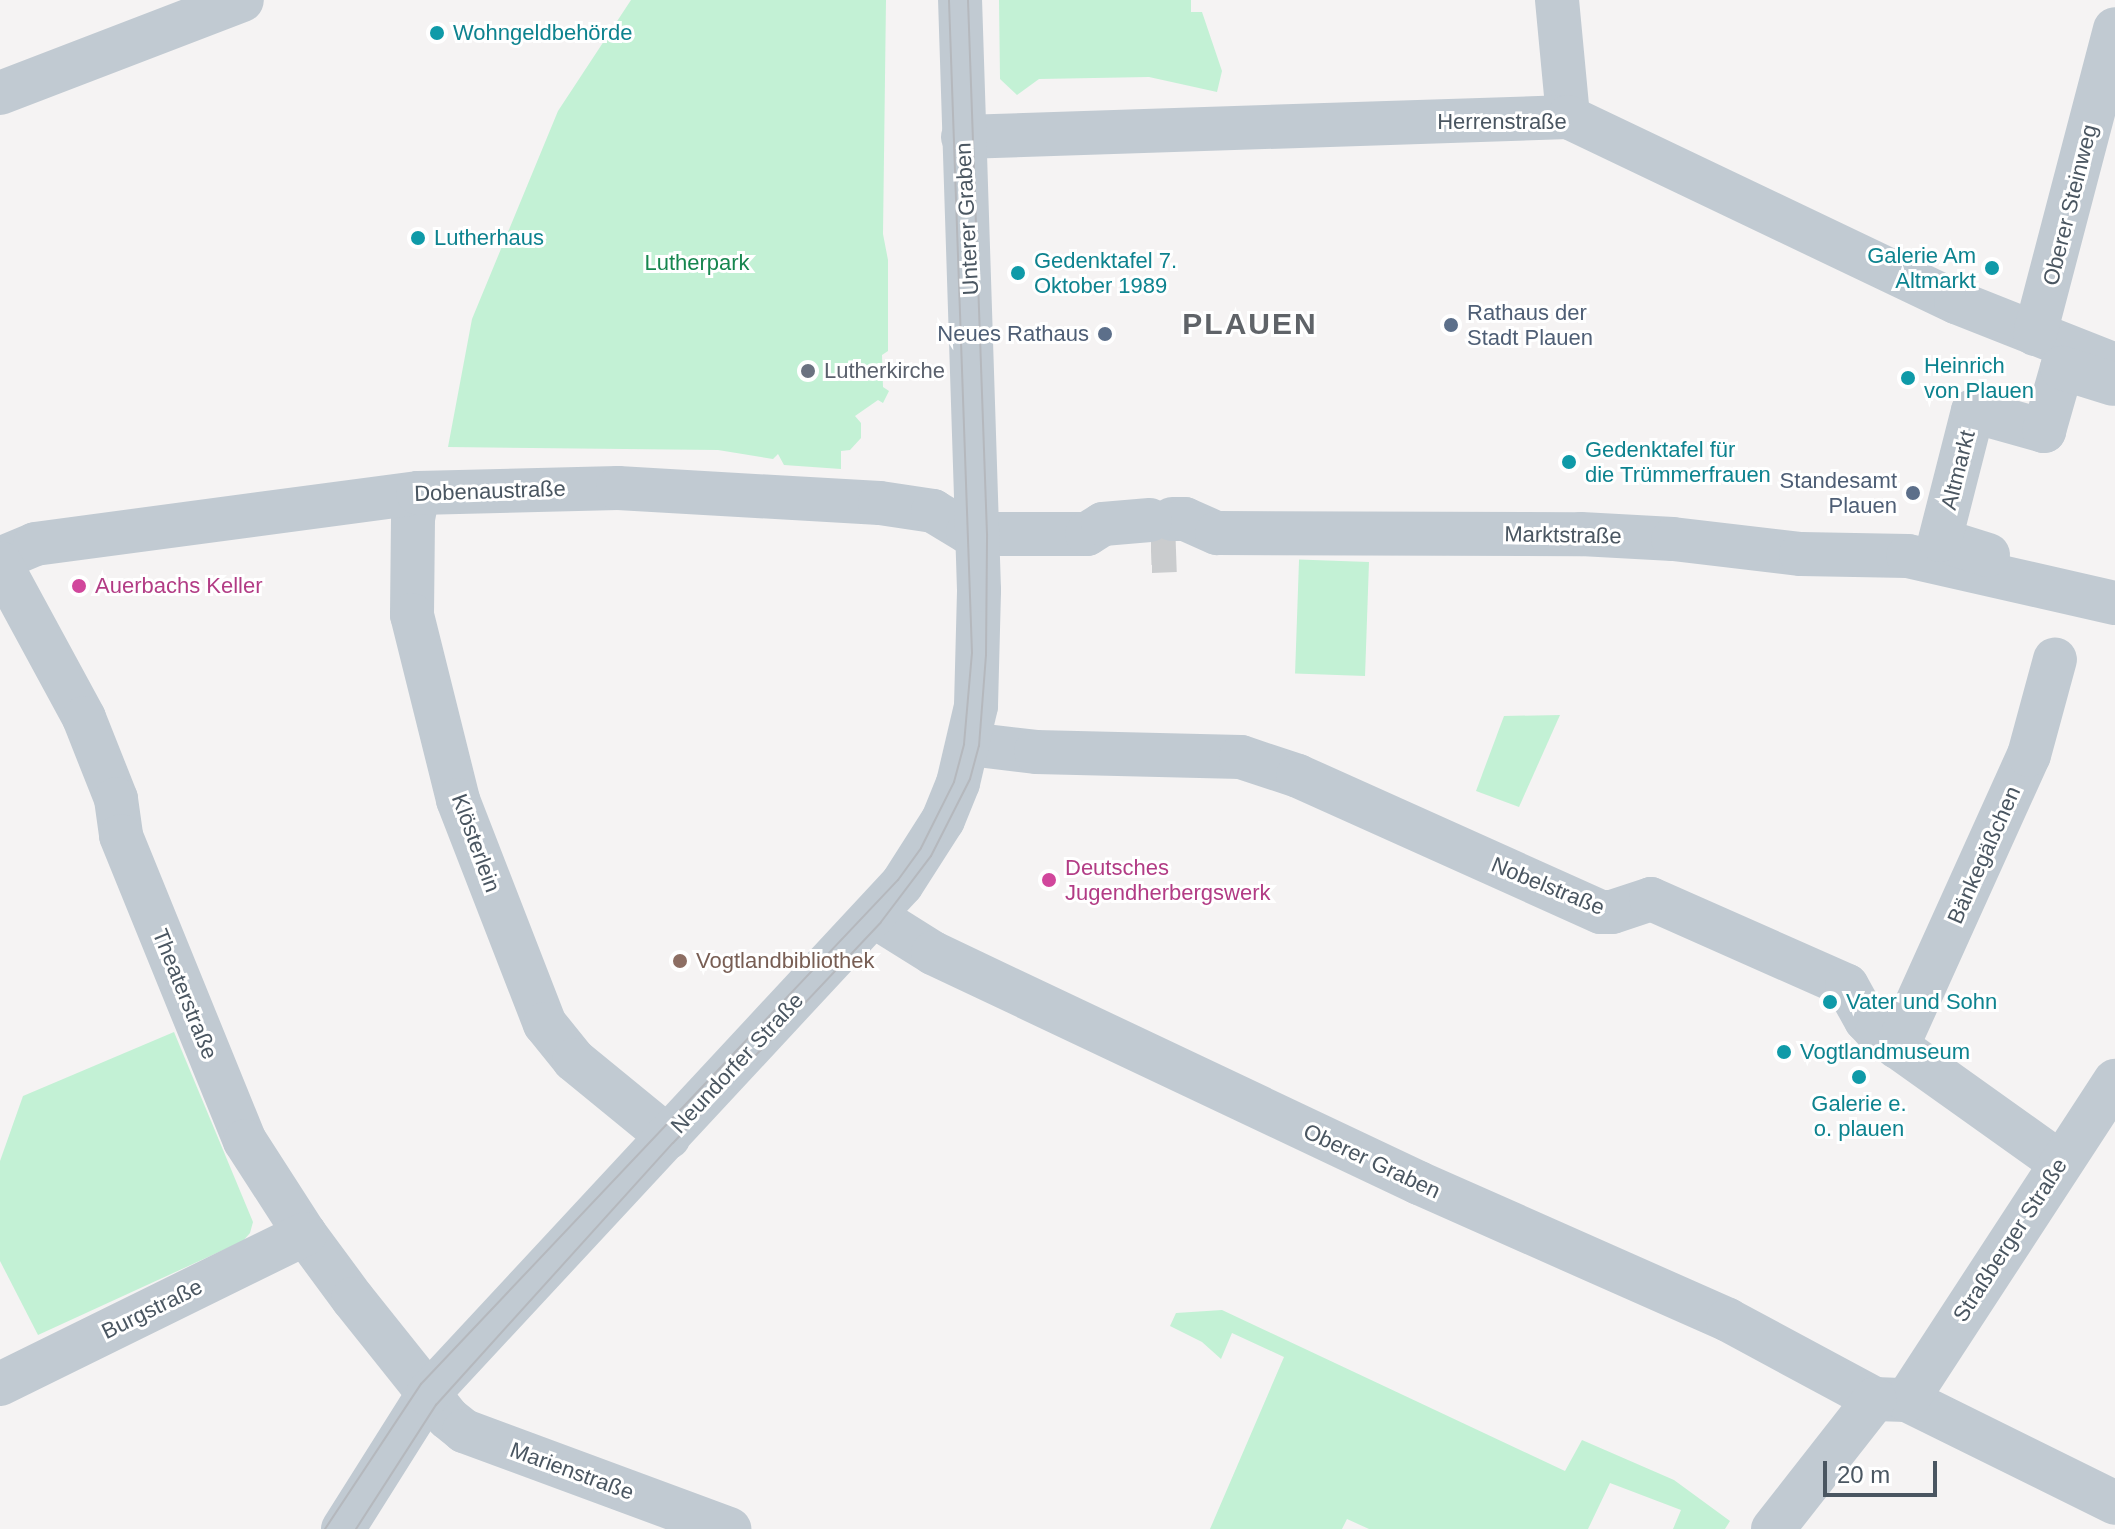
<!DOCTYPE html>
<meta charset="utf-8">
<style>
body{margin:0}
#map{position:relative;width:2115px;height:1529px;overflow:hidden;background:#f5f3f3;font-family:Arial,sans-serif}
div>[style]{position:absolute}
.green>*{inset:0;background:#c3f1d5;transform-origin:0 0}
.minor-tunnel>*{height:44px;margin-top:-22px;transform-origin:0;background:repeating-linear-gradient(90deg,#caccce 0 44px,transparent 0 66px)}
.minor>*{height:44px;margin:-22px;padding:0 22px;transform-origin:22px;border-radius:22px;background:#c1cad2}
.tram>*{height:2px;margin:-1px;padding:0 1px;transform-origin:1px;border-radius:1px;background:#b5b8bd}
.dots>*{width:22px;height:22px;translate:-50% -50%;box-sizing:border-box;border:4px solid #fff;border-radius:50%}
span{translate:-50% -50%;white-space:nowrap;text-align:center;line-height:1.15;-webkit-text-stroke:6px #fff;paint-order:stroke}
.culture-label{font-size:22px;color:#0d838f}
.left{translate:0 -50%;text-align:left}
.right{translate:-100% -50%;text-align:right}
.street-label{font-size:22px;color:#4a5661}
.park-label{font-size:22px;color:#17864f}
.service-label{font-size:22px;color:#4e5e75}
.worship-label{font-size:22px;color:#5b616d}
.hotel-label{font-size:22px;color:#b23c85}
.education-label{font-size:22px;color:#785e54}
.district-label{font-size:30px;color:#5f6368;font-weight:700;letter-spacing:2px}
.scale{position:absolute;left:1823px;top:1461px;width:114px;height:36px;box-sizing:border-box;border:4px solid #4a5661;border-top:0;padding-left:10px;font-size:24px;line-height:28px;white-space:nowrap;color:#4a5661;-webkit-text-stroke:6px #fff;paint-order:stroke}
</style>
<div id="map">
<div class="green">
<i style="clip-path:polygon(631px 0,886px 0,883px 234px,888px 260px,888px 351px,882px 355px,883px 387px,889px 391px,883px 403px,878px 400px,855px 416px,861px 423px,861px 438px,850px 450px,841px 451px,841px 469px,784px 465px,778px 454px,773px 459px,718px 450px,448px 447px,472px 319px,558px 111px)"></i>
<i style="clip-path:polygon(999px 0,1191px 0,1191px 12px,1202px 12px,1222px 71px,1217px 92px,1149px 77px,1039px 79px,1017px 95px,1000px 79px)"></i>
<i style="left:1369px;top:562px;width:114px;height:70px;rotate:92deg"></i>
<i style="clip-path:polygon(1560px 715px,1519px 807px,1476px 791px,1504px 716px)"></i>
<i style="clip-path:polygon(174px 1032px,253px 1222px,250px 1233px,243px 1241px,38px 1335px,0 1261px,0 1161px,23px 1096px)"></i>
<i style="clip-path:polygon(1222px 1310px,1565px 1471px,1582px 1440px,1674px 1480px,1730px 1521px,1725px 1529px,1673px 1529px,1681px 1510px,1610px 1483px,1588px 1529px,1369px 1529px,1347px 1519px,1342px 1529px,1210px 1529px,1284px 1357px,1232px 1333px,1221px 1359px,1202px 1342px,1170px 1326px,1176px 1313px)"></i>
</div>
<div class="minor-tunnel">
<i style="left:1151px;top:551px;width:25px;rotate:-2deg"></i>
</div>
<div class="minor">
<i style="left:1557px;top:0;width:118px;rotate:84.6deg"></i>
<i style="left:0;top:93px;width:259px;rotate:-21deg"></i>
<i style="left:963px;top:137px;width:605px;rotate:-1.89deg"></i>
<i style="left:1568px;top:117px;width:430px;rotate:25.5deg"></i>
<i style="left:1956px;top:302px;width:171px;rotate:21.6deg"></i>
<i style="left:2035px;top:334px;width:315px;rotate:-75.3deg"></i>
<i style="left:418px;top:493px;width:26px;rotate:101deg"></i>
<i style="left:413px;top:519px;width:96px;rotate:90.6deg"></i>
<i style="left:412px;top:615px;width:191px;rotate:76deg"></i>
<i style="left:458px;top:800px;width:240px;rotate:68.8deg"></i>
<i style="left:545px;top:1024px;width:46px;rotate:51.1deg"></i>
<i style="left:574px;top:1060px;width:122px;rotate:39.3deg"></i>
<i style="left:1172px;top:519px;width:13px"></i>
<i style="left:1185px;top:519px;width:35px;rotate:24deg"></i>
<i style="left:1217px;top:533px;width:364px;rotate:0.2deg"></i>
<i style="left:1581px;top:534px;width:92px;rotate:3.1deg"></i>
<i style="left:1673px;top:539px;width:129px;rotate:6.7deg"></i>
<i style="left:1801px;top:554px;width:107px;rotate:1.1deg"></i>
<i style="left:1908px;top:556px;width:212px;rotate:12.8deg"></i>
<i style="left:1988px;top:555px;width:50px;rotate:-162.6deg"></i>
<i style="left:1940px;top:540px;width:133px;rotate:-75.7deg"></i>
<i style="left:1973px;top:411px;width:74px;rotate:15.7deg"></i>
<i style="left:2044px;top:431px;width:66px;rotate:-74.1deg"></i>
<i style="left:2062px;top:368px;width:53px;rotate:17.4deg"></i>
<i style="left:0;top:559px;width:38px;rotate:-23deg"></i>
<i style="left:35px;top:544px;width:386px;rotate:-7.6deg"></i>
<i style="left:418px;top:493px;width:200px;rotate:-1.4deg"></i>
<i style="left:618px;top:488px;width:262px;rotate:3.3deg"></i>
<i style="left:880px;top:503px;width:54px;rotate:8.6deg"></i>
<i style="left:933px;top:511px;width:41px;rotate:31deg"></i>
<i style="left:968px;top:532px;width:19px;rotate:6deg"></i>
<i style="left:987px;top:534px;width:100px"></i>
<i style="left:1087px;top:534px;width:19px;rotate:-32deg"></i>
<i style="left:1103px;top:524px;width:47px;rotate:-4.9deg"></i>
<i style="left:0;top:563px;width:176px;rotate:61.5deg"></i>
<i style="left:84px;top:718px;width:87px;rotate:68.4deg"></i>
<i style="left:116px;top:799px;width:37px;rotate:82deg"></i>
<i style="left:121px;top:836px;width:329px;rotate:67.9deg"></i>
<i style="left:245px;top:1141px;width:111px;rotate:57.2deg"></i>
<i style="left:305px;top:1234px;width:81px;rotate:53.6deg"></i>
<i style="left:353px;top:1299px;width:152px;rotate:51.4deg"></i>
<i style="left:448px;top:1418px;width:21px;rotate:39deg"></i>
<i style="left:464px;top:1431px;width:283px;rotate:20.3deg"></i>
<i style="left:969px;top:744px;width:67px;rotate:6.8deg"></i>
<i style="left:1036px;top:752px;width:205px;rotate:1.4deg"></i>
<i style="left:1241px;top:757px;width:60px;rotate:18.4deg"></i>
<i style="left:1298px;top:776px;width:332px;rotate:24.2deg"></i>
<i style="left:1601px;top:912px;width:11px"></i>
<i style="left:1612px;top:912px;width:41px;rotate:-18.4deg"></i>
<i style="left:1651px;top:899px;width:214px;rotate:23.9deg"></i>
<i style="left:1847px;top:986px;width:39px;rotate:61deg"></i>
<i style="left:1866px;top:1020px;width:16px;rotate:47deg"></i>
<i style="left:1877px;top:1032px;width:224px;rotate:35.5deg"></i>
<i style="left:874px;top:916px;width:70px;rotate:32.1deg"></i>
<i style="left:933px;top:953px;width:538px;rotate:25.33deg"></i>
<i style="left:1419px;top:1183px;width:338px;rotate:23.9deg"></i>
<i style="left:1728px;top:1320px;width:167px;rotate:28.3deg"></i>
<i style="left:1875px;top:1399px;width:32px;rotate:2deg"></i>
<i style="left:1907px;top:1400px;width:232px;rotate:26.3deg"></i>
<i style="left:1897px;top:1047px;width:320px;rotate:-65.7deg"></i>
<i style="left:2029px;top:755px;width:99px;rotate:-74.8deg"></i>
<i style="left:0;top:1384px;width:340px;rotate:-26.2deg"></i>
<i style="left:1907px;top:1400px;width:381px;rotate:-56.9deg"></i>
<i style="left:343px;top:1529px;width:160px;rotate:-57.8deg"></i>
<i style="left:428px;top:1394px;width:696px;rotate:-47.1deg"></i>
<i style="left:902px;top:884px;width:76px;rotate:-57.4deg"></i>
<i style="left:943px;top:820px;width:40px;rotate:-68deg"></i>
<i style="left:958px;top:783px;width:79px;rotate:-76.8deg"></i>
<i style="left:976px;top:706px;width:116px;rotate:-88.5deg"></i>
<i style="left:979px;top:590px;width:590px;rotate:-91.84deg"></i>
<i style="left:1773px;top:1529px;width:165px;rotate:-51.9deg"></i>
</div>
<div class="tram">
<i style="left:325px;top:1529px;width:174px;rotate:-56.5deg"></i>
<i style="left:421px;top:1384px;width:694px;rotate:-46.58deg"></i>
<i style="left:898px;top:880px;width:39px;rotate:-54deg"></i>
<i style="left:921px;top:848px;width:74px;rotate:-63.4deg"></i>
<i style="left:954px;top:782px;width:39px;rotate:-75deg"></i>
<i style="left:964px;top:744px;width:91px;rotate:-85deg"></i>
<i style="left:972px;top:653px;width:653px;rotate:-92.02deg"></i>
<i style="left:356px;top:1529px;width:148px;rotate:-57.2deg"></i>
<i style="left:436px;top:1405px;width:353px;rotate:-47.9deg"></i>
<i style="left:673px;top:1143px;width:303px;rotate:-46.7deg"></i>
<i style="left:881px;top:922px;width:83px;rotate:-52.9deg"></i>
<i style="left:931px;top:856px;width:86px;rotate:-63.1deg"></i>
<i style="left:970px;top:779px;width:34px;rotate:-75deg"></i>
<i style="left:979px;top:746px;width:91px;rotate:-85.6deg"></i>
<i style="left:986px;top:655px;width:121px;rotate:-89.5deg"></i>
<i style="left:987px;top:534px;width:534px;rotate:-92.04deg"></i>
</div>
<div class="dots">
<i style="left:437px;top:33px;background:#0f9aa8"></i>
<i style="left:418px;top:238px;background:#0f9aa8"></i>
<i style="left:1992px;top:268px;background:#0f9aa8"></i>
<i style="left:1018px;top:273px;background:#0f9aa8"></i>
<i style="left:1451px;top:325px;background:#5c6f8a"></i>
<i style="left:1105px;top:334px;background:#5c6f8a"></i>
<i style="left:808px;top:371px;background:#6b7280"></i>
<i style="left:1908px;top:378px;background:#0f9aa8"></i>
<i style="left:1569px;top:462px;background:#0f9aa8"></i>
<i style="left:1913px;top:493px;background:#5c6f8a"></i>
<i style="left:79px;top:586px;background:#d1479c"></i>
<i style="left:1049px;top:880px;background:#d1479c"></i>
<i style="left:680px;top:961px;background:#8d6e63"></i>
<i style="left:1830px;top:1002px;background:#0f9aa8"></i>
<i style="left:1784px;top:1052px;background:#0f9aa8"></i>
<i style="left:1859px;top:1077px;background:#0f9aa8"></i>
</div>
<div class="culture-label">
<span class="left" style="left:453px;top:33px">Wohngeldbehörde</span>
<span class="left" style="left:434px;top:238px">Lutherhaus</span>
<span class="right" style="left:1976px;top:268px">Galerie Am<br>Altmarkt</span>
<span class="left" style="left:1034px;top:273px">Gedenktafel 7.<br>Oktober 1989</span>
<span class="left" style="left:1924px;top:378px">Heinrich<br>von Plauen</span>
<span class="left" style="left:1585px;top:462px">Gedenktafel für<br>die Trümmerfrauen</span>
<span class="left" style="left:1846px;top:1002px">Vater und Sohn</span>
<span class="left" style="left:1800px;top:1052px">Vogtlandmuseum</span>
<span style="left:1859px;top:1116px">Galerie e.<br>o. plauen</span>
</div>
<div class="street-label">
<span style="left:1502px;top:122px">Herrenstraße</span>
<span style="left:2070px;top:205px;rotate:-76deg">Oberer Steinweg</span>
<span style="left:967px;top:219px;rotate:-93deg">Unterer Graben</span>
<span style="left:1958px;top:470px;rotate:-76deg">Altmarkt</span>
<span style="left:490px;top:491px;rotate:-2deg">Dobenaustraße</span>
<span style="left:1563px;top:535px;rotate:1deg">Marktstraße</span>
<span style="left:476px;top:843px;rotate:70deg">Klösterlein</span>
<span style="left:1984px;top:855px;rotate:-66deg">Bänkegäßchen</span>
<span style="left:1548px;top:886px;rotate:22deg">Nobelstraße</span>
<span style="left:185px;top:994px;rotate:68deg">Theaterstraße</span>
<span style="left:737px;top:1063px;rotate:-47deg">Neundorfer Straße</span>
<span style="left:1372px;top:1161px;rotate:25deg">Oberer Graben</span>
<span style="left:2010px;top:1240px;rotate:-57deg">Straßberger Straße</span>
<span style="left:152px;top:1309px;rotate:-26deg">Burgstraße</span>
<span style="left:572px;top:1471px;rotate:20deg">Marienstraße</span>
</div>
<div class="park-label">
<span style="left:697px;top:263px">Lutherpark</span>
</div>
<div class="service-label">
<span class="left" style="left:1467px;top:325px">Rathaus der<br>Stadt Plauen</span>
<span class="right" style="left:1089px;top:334px">Neues Rathaus</span>
<span class="right" style="left:1897px;top:493px">Standesamt<br>Plauen</span>
</div>
<div class="worship-label">
<span class="left" style="left:824px;top:371px">Lutherkirche</span>
</div>
<div class="hotel-label">
<span class="left" style="left:95px;top:586px">Auerbachs Keller</span>
<span class="left" style="left:1065px;top:880px">Deutsches<br>Jugendherbergswerk</span>
</div>
<div class="education-label">
<span class="left" style="left:696px;top:961px">Vogtlandbibliothek</span>
</div>
<div class="district-label">
<span style="left:1250px;top:324px">PLAUEN</span>
</div>
<div class="scale">20 m</div>
</div>
